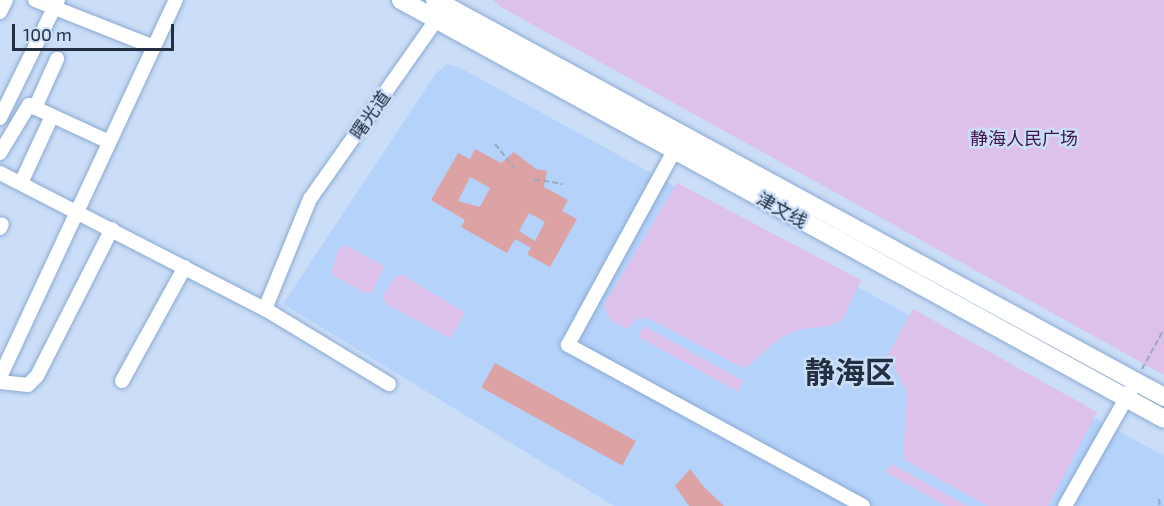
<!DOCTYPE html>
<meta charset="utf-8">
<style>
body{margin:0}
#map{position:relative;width:1164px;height:506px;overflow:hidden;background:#cbdef8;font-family:"Exo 2","Noto Sans SC",sans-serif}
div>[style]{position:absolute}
.built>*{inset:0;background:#b5d2fa}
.green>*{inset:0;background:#dec1ea;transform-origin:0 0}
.building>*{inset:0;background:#dca2a4;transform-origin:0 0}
.path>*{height:2px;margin-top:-1px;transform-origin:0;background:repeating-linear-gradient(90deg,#98a9c1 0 6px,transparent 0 9px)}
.roads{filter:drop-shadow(0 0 2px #8aa9d2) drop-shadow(0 0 2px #8aa9d2)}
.minor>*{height:14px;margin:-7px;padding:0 7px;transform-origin:7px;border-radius:7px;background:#fff}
.major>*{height:18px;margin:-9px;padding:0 9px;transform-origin:9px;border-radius:9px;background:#fff}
span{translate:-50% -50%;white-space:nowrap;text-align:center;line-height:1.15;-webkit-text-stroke:5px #cbdef8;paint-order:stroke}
.street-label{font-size:18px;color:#232f40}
.park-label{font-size:18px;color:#411350}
.town-label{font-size:30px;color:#232f40;font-weight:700}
.scale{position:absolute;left:12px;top:24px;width:162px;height:27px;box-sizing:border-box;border:3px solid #232f40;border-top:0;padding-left:8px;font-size:18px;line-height:21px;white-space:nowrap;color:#232f40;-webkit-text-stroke:4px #cbdef8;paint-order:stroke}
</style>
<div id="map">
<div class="built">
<i style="clip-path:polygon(447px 64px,457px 66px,1164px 456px,1164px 506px,614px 506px,283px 304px,436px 73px)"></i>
</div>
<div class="green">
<i style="clip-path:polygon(493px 0,1164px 0,1164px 375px,501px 7px)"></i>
<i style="clip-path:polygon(677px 183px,861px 280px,842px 320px,829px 326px,797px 330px,779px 339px,748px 366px,741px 367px,648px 318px,636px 319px,628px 329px,610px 320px,604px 305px)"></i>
<i style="clip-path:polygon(345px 245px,384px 266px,372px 293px,365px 293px,331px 274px,338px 250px)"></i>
<i style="clip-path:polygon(401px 274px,461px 310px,464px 314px,450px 338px,386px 304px,383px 297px,393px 280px)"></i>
<i style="clip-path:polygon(913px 309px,1097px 412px,1048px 506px,988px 506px,903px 459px,907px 392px,888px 355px)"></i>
<i style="left:644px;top:326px;width:114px;height:12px;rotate:29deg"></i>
<i style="clip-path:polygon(892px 464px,967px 506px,946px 506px,885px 472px)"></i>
</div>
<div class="building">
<i style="clip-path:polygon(evenodd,475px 149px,501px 163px,514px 152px,536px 169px,547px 171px,544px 187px,568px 200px,562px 211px,577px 219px,550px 267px,527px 254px,531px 248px,515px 239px,507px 253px,461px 227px,465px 220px,431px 200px,458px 153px,470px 159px,475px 149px,470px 177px,490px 188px,480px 207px,458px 201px,470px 177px,475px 149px,529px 213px,545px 222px,535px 241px,519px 231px,529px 213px)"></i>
<i style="left:495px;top:363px;width:161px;height:28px;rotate:29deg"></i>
<i style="clip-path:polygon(690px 469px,704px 487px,724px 506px,689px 506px,675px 486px)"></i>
</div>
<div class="path">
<i style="left:495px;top:144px;width:32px;rotate:51deg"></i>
<i style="left:534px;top:179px;width:29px;rotate:10deg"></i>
<i style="left:1142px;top:369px;width:46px;rotate:-61.2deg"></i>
<i style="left:1159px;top:499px;width:7px;rotate:82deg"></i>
</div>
<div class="roads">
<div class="minor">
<i style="left:35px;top:0;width:128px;rotate:21.6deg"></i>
<i style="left:0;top:12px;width:13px;rotate:-63deg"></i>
<i style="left:35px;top:108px;width:54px;rotate:-65.8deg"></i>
<i style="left:0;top:118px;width:131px;rotate:-63.8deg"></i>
<i style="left:679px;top:142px;width:231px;rotate:118.7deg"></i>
<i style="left:568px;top:345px;width:336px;rotate:28.6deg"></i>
<i style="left:0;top:153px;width:56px;rotate:-58.9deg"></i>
<i style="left:29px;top:105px;width:88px;rotate:24.8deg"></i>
<i style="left:0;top:173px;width:298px;rotate:27.2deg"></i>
<i style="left:265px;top:309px;width:145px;rotate:31.2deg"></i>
<i style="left:21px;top:183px;width:74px;rotate:-65.2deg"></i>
<i style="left:0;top:228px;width:4px;rotate:-63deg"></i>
<i style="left:265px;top:309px;width:119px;rotate:-67.8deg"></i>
<i style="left:310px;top:199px;width:229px;rotate:-54.8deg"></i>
<i style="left:0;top:377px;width:416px;rotate:-65deg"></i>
<i style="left:122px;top:381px;width:130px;rotate:-61.1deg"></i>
<i style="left:0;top:382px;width:28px;rotate:6deg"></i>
<i style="left:28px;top:385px;width:13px;rotate:-45deg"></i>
<i style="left:37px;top:376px;width:165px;rotate:-63deg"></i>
<i style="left:1065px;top:506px;width:133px;rotate:-60.4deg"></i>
</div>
<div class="major">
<i style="left:401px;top:0;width:870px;rotate:28.77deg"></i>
<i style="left:435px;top:0;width:830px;rotate:28.57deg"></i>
</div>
</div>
<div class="street-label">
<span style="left:370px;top:115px;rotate:-55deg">曙光道</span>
<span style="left:782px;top:210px;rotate:29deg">津文线</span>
</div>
<div class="park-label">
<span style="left:1024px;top:138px">静海人民广场</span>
</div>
<div class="town-label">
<span style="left:850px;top:371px">静海区</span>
</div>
<div class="scale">100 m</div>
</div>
